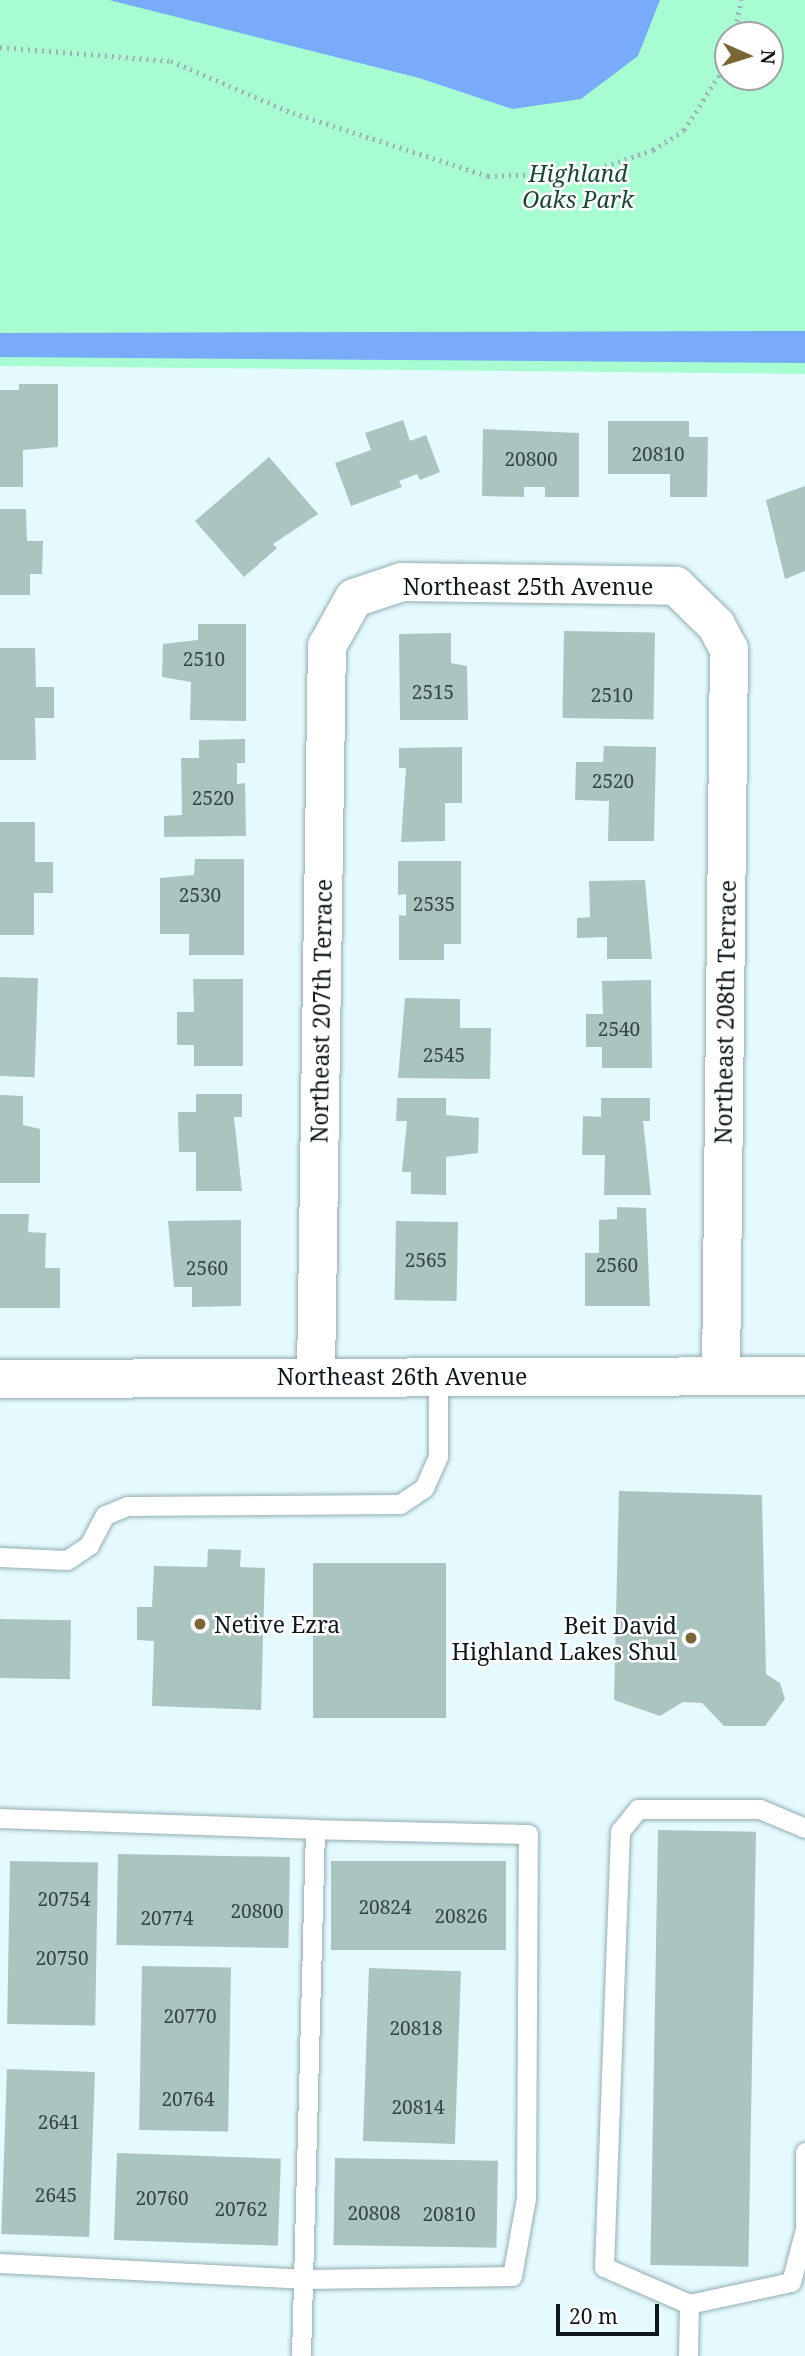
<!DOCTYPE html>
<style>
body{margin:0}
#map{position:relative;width:805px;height:2356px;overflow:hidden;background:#e4fafe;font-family:"Noto Serif",serif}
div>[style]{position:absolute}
.green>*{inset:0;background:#a8fcd1}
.water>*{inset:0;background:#78acfb}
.building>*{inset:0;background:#aac4c0;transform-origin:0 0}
.path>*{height:4.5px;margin-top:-2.25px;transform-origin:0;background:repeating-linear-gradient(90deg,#9fb1b5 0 2px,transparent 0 7px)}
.roads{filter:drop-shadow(0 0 2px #93adb2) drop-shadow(0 0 2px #93adb2)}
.lane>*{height:19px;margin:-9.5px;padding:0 9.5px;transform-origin:9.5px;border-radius:9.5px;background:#fff}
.street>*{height:38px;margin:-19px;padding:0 19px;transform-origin:19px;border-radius:19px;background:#fff}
.secondary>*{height:38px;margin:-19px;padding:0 19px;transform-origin:19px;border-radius:19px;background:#fff}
.dots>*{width:19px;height:19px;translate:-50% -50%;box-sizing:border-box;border:4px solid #fff;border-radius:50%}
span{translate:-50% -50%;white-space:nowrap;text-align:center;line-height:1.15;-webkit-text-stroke:5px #fff;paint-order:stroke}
.number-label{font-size:19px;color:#354344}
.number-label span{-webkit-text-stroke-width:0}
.park-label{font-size:23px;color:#184732;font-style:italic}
.street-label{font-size:23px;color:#0e181a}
.poi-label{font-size:23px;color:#0e181a}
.left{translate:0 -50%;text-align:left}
.right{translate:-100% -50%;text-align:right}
.north{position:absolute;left:714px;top:21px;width:70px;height:70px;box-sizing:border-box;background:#fff;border:2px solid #9fa3a3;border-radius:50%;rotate:93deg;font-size:19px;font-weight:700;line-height:28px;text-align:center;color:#0e181a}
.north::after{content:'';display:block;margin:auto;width:24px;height:32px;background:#7a6635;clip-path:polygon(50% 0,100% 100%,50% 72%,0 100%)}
.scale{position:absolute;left:556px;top:2304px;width:103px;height:32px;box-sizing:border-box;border:4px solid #0e181a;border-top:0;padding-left:9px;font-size:21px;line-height:24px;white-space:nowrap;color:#0e181a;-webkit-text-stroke:5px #fff;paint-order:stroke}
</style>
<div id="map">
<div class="green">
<i style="clip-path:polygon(evenodd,0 0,805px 0,805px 374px,0 366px,0 0,728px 35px,770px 35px,770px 77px,728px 77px,728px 35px)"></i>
</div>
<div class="water">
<i style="clip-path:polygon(109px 0,660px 0,638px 56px,581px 99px,512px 109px,419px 78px)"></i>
<i style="clip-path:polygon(805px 331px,805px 363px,0 357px,0 333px)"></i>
</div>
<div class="building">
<i style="clip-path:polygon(19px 384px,58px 384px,58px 447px,23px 450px,23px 487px,0 487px,0 390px,19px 390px)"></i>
<i style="clip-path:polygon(403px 420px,410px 441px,426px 435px,440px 472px,420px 480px,417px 474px,399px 481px,402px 487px,351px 506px,335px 463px,371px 450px,365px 433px)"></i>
<i style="clip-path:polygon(608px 421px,689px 421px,689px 437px,708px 437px,707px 497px,670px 497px,670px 474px,608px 474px)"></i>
<i style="clip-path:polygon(483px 429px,579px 433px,579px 497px,545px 497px,545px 487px,524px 487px,524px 497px,482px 496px)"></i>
<i style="clip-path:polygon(269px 457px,318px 514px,273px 544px,277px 548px,244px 577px,195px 521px)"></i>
<i style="clip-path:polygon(805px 486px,805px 571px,785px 579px,766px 500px)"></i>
<i style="clip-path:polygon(0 509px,26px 509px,27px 541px,43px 541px,42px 574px,30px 574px,30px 595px,0 595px)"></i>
<i style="clip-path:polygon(198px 624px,246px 624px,246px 721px,190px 720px,191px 682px,162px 677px,163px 644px,198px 640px)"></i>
<i style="left:564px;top:631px;width:91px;height:87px;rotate:1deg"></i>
<i style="clip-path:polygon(451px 633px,451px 663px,467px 666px,468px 720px,400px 720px,399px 634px)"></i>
<i style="clip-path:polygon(0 648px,35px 648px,36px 687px,54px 687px,54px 718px,35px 718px,36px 760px,0 760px)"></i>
<i style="clip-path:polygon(245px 739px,245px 763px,237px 763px,237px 784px,245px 783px,246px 836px,164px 837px,164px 816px,182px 815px,181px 758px,199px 758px,199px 740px)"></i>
<i style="clip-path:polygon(604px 746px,656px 747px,654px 841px,608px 841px,609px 801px,575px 800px,576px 762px,603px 762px)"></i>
<i style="clip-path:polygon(462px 747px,462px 803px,445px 803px,445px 841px,401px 842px,406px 768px,399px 768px,399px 748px)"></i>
<i style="clip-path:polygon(0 822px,35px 822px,35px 862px,53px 862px,53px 893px,34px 893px,34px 935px,0 935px)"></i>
<i style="clip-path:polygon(195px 859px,244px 859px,244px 955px,189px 955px,189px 934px,160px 934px,160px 878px,194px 875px)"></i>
<i style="clip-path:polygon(398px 861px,461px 861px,461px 944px,444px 944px,444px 960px,399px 960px,399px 915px,406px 916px,406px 894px,398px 895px)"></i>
<i style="clip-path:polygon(645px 880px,652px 959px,607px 959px,607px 937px,577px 938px,577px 918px,590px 917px,589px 881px)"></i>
<i style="left:0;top:977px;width:38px;height:99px;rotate:2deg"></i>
<i style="clip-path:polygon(193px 979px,243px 979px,243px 1066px,194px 1066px,194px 1045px,177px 1045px,177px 1012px,194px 1012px)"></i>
<i style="clip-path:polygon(651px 980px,652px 1068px,602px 1068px,602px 1047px,586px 1047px,586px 1014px,603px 1014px,602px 981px)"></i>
<i style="clip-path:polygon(405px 998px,460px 999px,460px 1028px,491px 1028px,490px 1079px,398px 1078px)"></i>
<i style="clip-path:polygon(196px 1094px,242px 1094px,242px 1117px,234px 1117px,242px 1191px,196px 1191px,196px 1152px,179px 1152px,178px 1112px,196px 1112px)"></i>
<i style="clip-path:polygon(0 1095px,23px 1096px,23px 1125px,40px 1129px,40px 1183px,0 1183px)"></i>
<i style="clip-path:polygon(397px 1098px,446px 1098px,446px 1115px,479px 1118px,478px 1153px,446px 1157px,446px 1195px,411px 1194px,411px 1172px,402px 1172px,407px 1121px,396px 1121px)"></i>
<i style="clip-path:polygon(601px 1098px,650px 1098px,650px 1121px,643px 1121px,651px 1195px,604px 1195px,605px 1155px,582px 1155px,583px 1116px,601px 1117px)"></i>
<i style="clip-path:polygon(617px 1207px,646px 1208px,650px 1306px,585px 1306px,585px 1253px,599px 1253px,599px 1220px,617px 1219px)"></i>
<i style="clip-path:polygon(0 1214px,29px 1214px,28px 1232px,46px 1233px,45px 1268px,60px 1268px,60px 1308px,0 1308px)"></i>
<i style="clip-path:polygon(241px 1220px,241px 1306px,192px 1307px,192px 1287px,174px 1287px,168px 1221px)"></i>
<i style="left:396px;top:1221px;width:62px;height:79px;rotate:1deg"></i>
<i style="clip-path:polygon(619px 1491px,762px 1495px,766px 1674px,780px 1683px,785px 1699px,765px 1726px,724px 1726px,702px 1703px,683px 1702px,660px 1716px,614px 1700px)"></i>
<i style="clip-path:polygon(208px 1549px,241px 1550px,240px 1567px,265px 1568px,261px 1710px,152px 1706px,154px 1641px,137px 1640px,137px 1607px,152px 1607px,154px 1566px,207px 1567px)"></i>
<i style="left:313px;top:1563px;width:133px;height:155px"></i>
<i style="left:0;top:1619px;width:71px;height:59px;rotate:1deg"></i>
<i style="left:658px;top:1830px;width:98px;height:435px;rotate:1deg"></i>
<i style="left:118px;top:1854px;width:172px;height:91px;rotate:1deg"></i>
<i style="left:10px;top:1861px;width:88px;height:163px;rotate:1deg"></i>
<i style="left:331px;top:1861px;width:175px;height:89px"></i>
<i style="left:142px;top:1966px;width:89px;height:164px;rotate:1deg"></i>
<i style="left:369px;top:1968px;width:92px;height:173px;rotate:2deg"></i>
<i style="left:7px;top:2069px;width:88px;height:165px;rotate:2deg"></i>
<i style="left:117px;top:2153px;width:164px;height:87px;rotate:2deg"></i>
<i style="left:335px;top:2158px;width:163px;height:87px;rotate:1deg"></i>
</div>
<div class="path">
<i style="left:734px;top:35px;width:36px;rotate:-79deg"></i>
<i style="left:0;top:47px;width:172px;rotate:4.7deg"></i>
<i style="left:171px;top:61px;width:133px;rotate:23.1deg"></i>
<i style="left:293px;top:113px;width:205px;rotate:17.9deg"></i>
<i style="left:488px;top:176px;width:97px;rotate:-1.8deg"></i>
<i style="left:585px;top:173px;width:72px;rotate:-18.7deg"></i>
<i style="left:653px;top:150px;width:37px;rotate:-33deg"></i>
<i style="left:684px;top:130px;width:82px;rotate:-57.5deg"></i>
</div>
<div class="roads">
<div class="lane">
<i style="left:0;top:1557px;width:67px;rotate:2.6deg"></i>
<i style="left:67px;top:1560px;width:27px;rotate:-34deg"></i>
<i style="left:89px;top:1545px;width:34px;rotate:-62deg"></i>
<i style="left:105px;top:1515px;width:24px;rotate:-22deg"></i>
<i style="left:127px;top:1506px;width:273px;rotate:-0.4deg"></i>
<i style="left:400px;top:1504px;width:29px;rotate:-34deg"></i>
<i style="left:424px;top:1488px;width:35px;rotate:-66deg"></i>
<i style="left:438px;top:1456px;width:81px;rotate:-90deg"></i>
<i style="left:0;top:1818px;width:315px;rotate:2deg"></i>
<i style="left:315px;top:1829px;width:527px;rotate:91.52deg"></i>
<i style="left:805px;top:1828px;width:49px;rotate:-157.1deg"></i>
<i style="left:760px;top:1809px;width:122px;rotate:180deg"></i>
<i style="left:638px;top:1809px;width:28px;rotate:129deg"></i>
<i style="left:620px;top:1831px;width:436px;rotate:92.1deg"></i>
<i style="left:604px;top:2267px;width:93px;rotate:23.5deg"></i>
<i style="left:689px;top:2304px;width:104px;rotate:-12.2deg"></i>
<i style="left:791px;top:2282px;width:55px;rotate:-75.2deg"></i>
<i style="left:805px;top:2229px;width:77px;rotate:-90deg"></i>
<i style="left:0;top:2263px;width:303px;rotate:3deg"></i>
<i style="left:303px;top:2279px;width:209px;rotate:-0.8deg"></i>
<i style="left:512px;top:2276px;width:79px;rotate:-79.8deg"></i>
<i style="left:526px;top:2198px;width:364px;rotate:-89.7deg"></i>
<i style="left:528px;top:1834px;width:213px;rotate:-178.7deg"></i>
<i style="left:688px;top:2356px;width:52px;rotate:-88.9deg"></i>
</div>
<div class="street">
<i style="left:316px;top:1375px;width:729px;rotate:-89.14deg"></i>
<i style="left:327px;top:646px;width:55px;rotate:-60.6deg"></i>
<i style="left:354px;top:598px;width:51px;rotate:-18.4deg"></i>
<i style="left:402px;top:582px;width:274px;rotate:0.8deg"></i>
<i style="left:676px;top:586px;width:56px;rotate:44.3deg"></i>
<i style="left:716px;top:625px;width:27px;rotate:62deg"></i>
<i style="left:729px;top:649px;width:726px;rotate:90.63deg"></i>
</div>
<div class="secondary">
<i style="left:0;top:1379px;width:805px;rotate:-0.21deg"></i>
</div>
</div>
<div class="dots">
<i style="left:200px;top:1624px;background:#7a6635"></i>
<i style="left:691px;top:1638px;background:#7a6635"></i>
</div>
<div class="number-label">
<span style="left:658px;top:455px">20810</span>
<span style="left:531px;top:460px">20800</span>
<span style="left:204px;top:660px">2510</span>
<span style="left:433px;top:693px">2515</span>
<span style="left:612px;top:696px">2510</span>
<span style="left:613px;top:782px">2520</span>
<span style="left:213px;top:799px">2520</span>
<span style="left:200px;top:896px">2530</span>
<span style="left:434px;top:905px">2535</span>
<span style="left:619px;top:1030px">2540</span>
<span style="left:444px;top:1056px">2545</span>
<span style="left:426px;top:1261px">2565</span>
<span style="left:617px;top:1266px">2560</span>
<span style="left:207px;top:1269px">2560</span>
<span style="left:64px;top:1900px">20754</span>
<span style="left:385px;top:1908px">20824</span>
<span style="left:257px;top:1912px">20800</span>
<span style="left:461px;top:1917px">20826</span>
<span style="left:167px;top:1919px">20774</span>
<span style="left:62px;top:1959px">20750</span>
<span style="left:190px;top:2017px">20770</span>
<span style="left:416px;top:2029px">20818</span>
<span style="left:188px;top:2100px">20764</span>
<span style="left:418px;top:2108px">20814</span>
<span style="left:59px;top:2123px">2641</span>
<span style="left:56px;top:2196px">2645</span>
<span style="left:162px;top:2199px">20760</span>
<span style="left:241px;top:2210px">20762</span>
<span style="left:374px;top:2214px">20808</span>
<span style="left:449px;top:2215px">20810</span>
</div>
<div class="park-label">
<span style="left:578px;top:186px">Highland<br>Oaks Park</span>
</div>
<div class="street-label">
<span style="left:528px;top:586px">Northeast 25th Avenue</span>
<span style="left:321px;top:1011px;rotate:-89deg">Northeast 207th Terrace</span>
<span style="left:725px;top:1012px;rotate:-89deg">Northeast 208th Terrace</span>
<span style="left:402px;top:1376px">Northeast 26th Avenue</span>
</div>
<div class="poi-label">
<span class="left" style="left:214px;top:1624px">Netive Ezra</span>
<span class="right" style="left:677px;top:1638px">Beit David<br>Highland Lakes Shul</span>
</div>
<div class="north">N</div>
<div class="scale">20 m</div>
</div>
